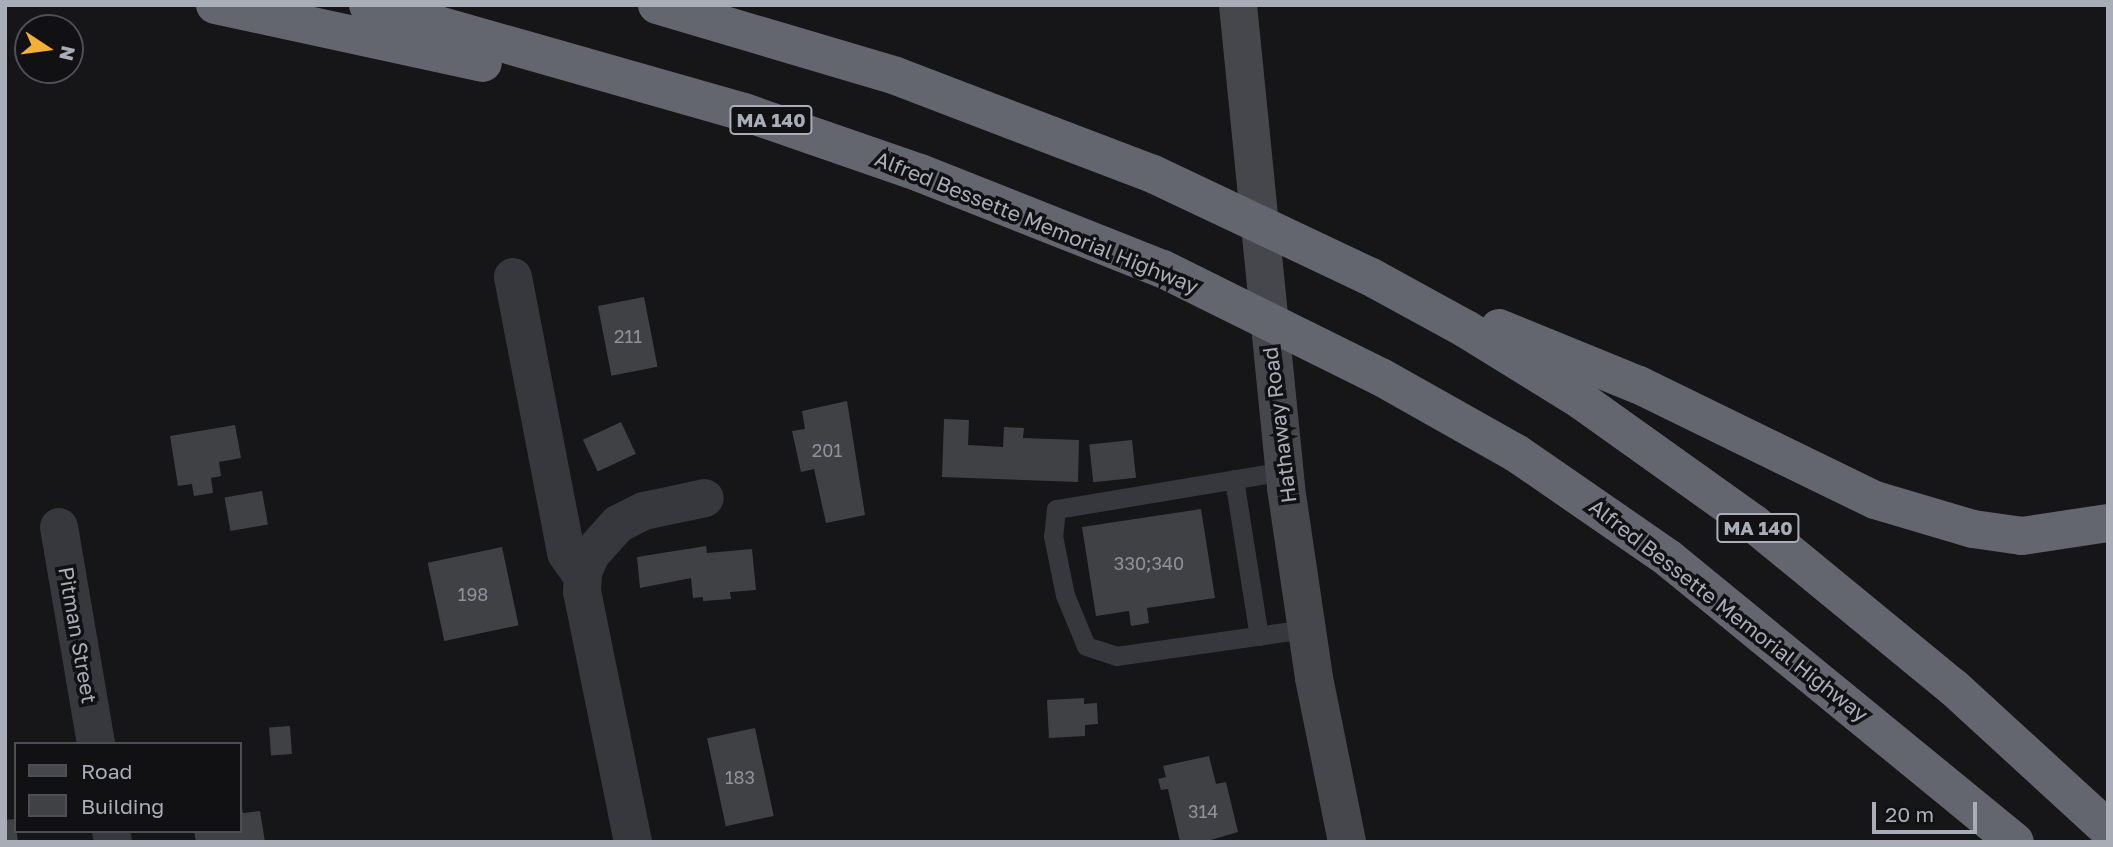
<!DOCTYPE html>
<style>
body{margin:0}
#map{position:relative;width:2113px;height:847px;overflow:hidden;background:#161618;font-family:"Golos Text",sans-serif}
div>[style]{position:absolute}
.building>*{inset:0;background:#404145;transform-origin:0 0}
.service>*{height:19px;margin:-9.5px;padding:0 9.5px;transform-origin:9.5px;border-radius:9.5px;background:#37383d}
.minor>*{height:38px;margin:-19px;padding:0 19px;transform-origin:19px;border-radius:19px;background:#37383d}
.secondary>*{height:38px;margin:-19px;padding:0 19px;transform-origin:19px;border-radius:19px;background:#45474d}
.motorway>*{height:38px;margin:-19px;padding:0 19px;transform-origin:19px;border-radius:19px;background:#63666e}
.motorway-bridge>*{height:38px;margin:-19px;padding:0 19px;transform-origin:19px;border-radius:19px;background:#63666e}
span{translate:-50% -50%;white-space:nowrap;text-align:center;line-height:1.15;-webkit-text-stroke:7px #111113;paint-order:stroke}
.number-label{font-size:18px;color:#8e929b}
.number-label span{-webkit-text-stroke-width:0}
.shield-label span{padding:2px 5px;background:#111113;border:2px solid;border-radius:5px;-webkit-text-stroke-width:0}
.shield-label{font-size:19px;color:#a8adb8;font-weight:700}
.street-label{font-size:21px;color:#a8adb8}
.frame{position:absolute;inset:0;border:7px solid #a8adb8;pointer-events:none}
.legend{position:absolute;left:14px;top:742px;width:228px;height:91px;box-sizing:border-box;background:#111113;border:2px solid #4d4f55;margin:0;padding:9px 12px;list-style:none;font-size:21px;color:#a8adb8}
.legend li{display:flex;align-items:center;gap:14px;height:35px}
.legend b{width:35px;border:2px solid #4d4f55}
.north{position:absolute;left:14px;top:14px;width:70px;height:70px;box-sizing:border-box;background:#111113;border:2px solid #4d4f55;border-radius:50%;rotate:103deg;font-size:19px;font-weight:700;line-height:28px;text-align:center;color:#a8adb8}
.north::after{content:'';display:block;margin:auto;width:24px;height:32px;background:#f2b134;clip-path:polygon(50% 0,100% 100%,50% 72%,0 100%)}
.scale{position:absolute;left:1872px;top:802px;width:105px;height:32px;box-sizing:border-box;border:4px solid #a8adb8;border-top:0;padding-left:9px;font-size:21px;line-height:24px;white-space:nowrap;color:#a8adb8;-webkit-text-stroke:5px #111113;paint-order:stroke}
</style>
<div id="map">
<div class="building">
<i style="left:644px;top:297px;width:71px;height:47px;rotate:79deg"></i>
<i style="clip-path:polygon(847px 401px,865px 515px,826px 523px,814px 469px,801px 472px,792px 431px,805px 429px,802px 411px)"></i>
<i style="clip-path:polygon(944px 419px,969px 420px,968px 445px,1003px 447px,1004px 427px,1024px 428px,1023px 438px,1079px 440px,1078px 482px,942px 477px)"></i>
<i style="left:621px;top:422px;width:35px;height:42px;rotate:65deg"></i>
<i style="clip-path:polygon(235px 425px,241px 458px,219px 462px,221px 476px,211px 478px,213px 493px,194px 496px,192px 484px,178px 486px,170px 436px)"></i>
<i style="left:1132px;top:440px;width:38px;height:43px;rotate:84deg"></i>
<i style="left:262px;top:491px;width:34px;height:38px;rotate:80deg"></i>
<i style="clip-path:polygon(1201px 509px,1215px 598px,1147px 608px,1149px 623px,1131px 626px,1129px 611px,1096px 616px,1082px 527px)"></i>
<i style="clip-path:polygon(706px 546px,707px 553px,752px 549px,756px 590px,730px 592px,731px 599px,703px 601px,703px 597px,693px 598px,691px 578px,640px 588px,637px 557px)"></i>
<i style="left:502px;top:547px;width:80px;height:76px;rotate:78deg"></i>
<i style="clip-path:polygon(1084px 698px,1084px 704px,1097px 703px,1098px 724px,1085px 725px,1085px 736px,1049px 738px,1047px 700px)"></i>
<i style="left:290px;top:726px;width:28px;height:21px;rotate:86deg"></i>
<i style="left:755px;top:728px;width:90px;height:49px;rotate:78deg"></i>
<i style="clip-path:polygon(1209px 756px,1216px 784px,1226px 782px,1238px 832px,1204px 842px,1180px 842px,1168px 789px,1161px 790px,1158px 779px,1166px 777px,1163px 766px)"></i>
<i style="clip-path:polygon(241px 804px,243px 813px,260px 811px,265px 842px,196px 842px,194px 831px,240px 831px)"></i>
<i style="clip-path:polygon(15px 819px,18px 842px,5px 842px,5px 820px)"></i>
</div>
<div class="service">
<i style="left:1284px;top:471px;width:231px;rotate:170.5deg"></i>
<i style="left:1056px;top:509px;width:27px;rotate:96deg"></i>
<i style="left:1053px;top:536px;width:60px;rotate:78.5deg"></i>
<i style="left:1065px;top:595px;width:55px;rotate:67.6deg"></i>
<i style="left:1086px;top:646px;width:32px;rotate:18deg"></i>
<i style="left:1116px;top:656px;width:192px;rotate:-8.1deg"></i>
<i style="left:1234px;top:479px;width:159px;rotate:81deg"></i>
</div>
<div class="minor">
<i style="left:513px;top:277px;width:281px;rotate:79.1deg"></i>
<i style="left:566px;top:553px;width:29px;rotate:55deg"></i>
<i style="left:59px;top:527px;width:220px;rotate:80.3deg"></i>
<i style="left:111px;top:831px;width:11px;rotate:80deg"></i>
<i style="left:633px;top:842px;width:255px;rotate:-101.5deg"></i>
<i style="left:582px;top:592px;width:20px;rotate:-87deg"></i>
<i style="left:583px;top:572px;width:20px;rotate:-66deg"></i>
<i style="left:591px;top:554px;width:40px;rotate:-48deg"></i>
<i style="left:618px;top:524px;width:29px;rotate:-27deg"></i>
<i style="left:644px;top:511px;width:62px;rotate:-12deg"></i>
</div>
<div class="secondary">
<i style="left:1238px;top:5px;width:485px;rotate:84.3deg"></i>
<i style="left:1286px;top:488px;width:192px;rotate:81.6deg"></i>
<i style="left:1314px;top:678px;width:167px;rotate:78.6deg"></i>
</div>
<div class="motorway">
<i style="left:215px;top:5px;width:274px;rotate:12.2deg"></i>
<i style="left:368px;top:5px;width:391px;rotate:15.9deg"></i>
<i style="left:744px;top:112px;width:186px;rotate:19.1deg"></i>
<i style="left:920px;top:173px;width:261px;rotate:21.6deg"></i>
<i style="left:657px;top:5px;width:249px;rotate:16.5deg"></i>
<i style="left:896px;top:76px;width:275px;rotate:20.9deg"></i>
<i style="left:1371px;top:277px;width:108px;rotate:28.7deg"></i>
<i style="left:1466px;top:329px;width:137px;rotate:31.8deg"></i>
<i style="left:1582px;top:401px;width:210px;rotate:35.5deg"></i>
<i style="left:1753px;top:523px;width:259px;rotate:39.4deg"></i>
<i style="left:1953px;top:687px;width:210px;rotate:42.5deg"></i>
<i style="left:1499px;top:328px;width:151px;rotate:22.2deg"></i>
<i style="left:1639px;top:385px;width:263px;rotate:26deg"></i>
<i style="left:1875px;top:500px;width:102px;rotate:16.5deg"></i>
<i style="left:1973px;top:529px;width:49px;rotate:8.1deg"></i>
<i style="left:2022px;top:536px;width:87px;rotate:-8.6deg"></i>
<i style="left:1381px;top:377px;width:155px;rotate:29.4deg"></i>
<i style="left:1516px;top:453px;width:185px;rotate:34.6deg"></i>
<i style="left:1668px;top:558px;width:448px;rotate:39.3deg"></i>
</div>
<div class="motorway-bridge">
<i style="left:1153px;top:174px;width:241px;rotate:25.3deg"></i>
<i style="left:1163px;top:269px;width:243px;rotate:26.4deg"></i>
</div>
<div class="number-label">
<span style="left:628px;top:336px">211</span>
<span style="left:827px;top:450px">201</span>
<span style="left:1149px;top:563px">330;340</span>
<span style="left:473px;top:594px">198</span>
<span style="left:740px;top:777px">183</span>
<span style="left:1203px;top:811px">314</span>
</div>
<div class="shield-label">
<span style="left:771px;top:120px">MA 140</span>
<span style="left:1758px;top:528px">MA 140</span>
</div>
<div class="street-label">
<span style="left:1037px;top:222px;rotate:22deg">Alfred Bessette Memorial Highway</span>
<span style="left:1279px;top:425px;rotate:-97deg">Hathaway Road</span>
<span style="left:1729px;top:610px;rotate:38deg">Alfred Bessette Memorial Highway</span>
<span style="left:78px;top:635px;rotate:80deg">Pitman Street</span>
</div>
<div class="frame"></div>
<ul class="legend">
<li><b style="height:9px;background:#45474d"></b>Road</li>
<li><b style="height:19px;background:#404145"></b>Building</li>
</ul>
<div class="north">N</div>
<div class="scale">20 m</div>
</div>
